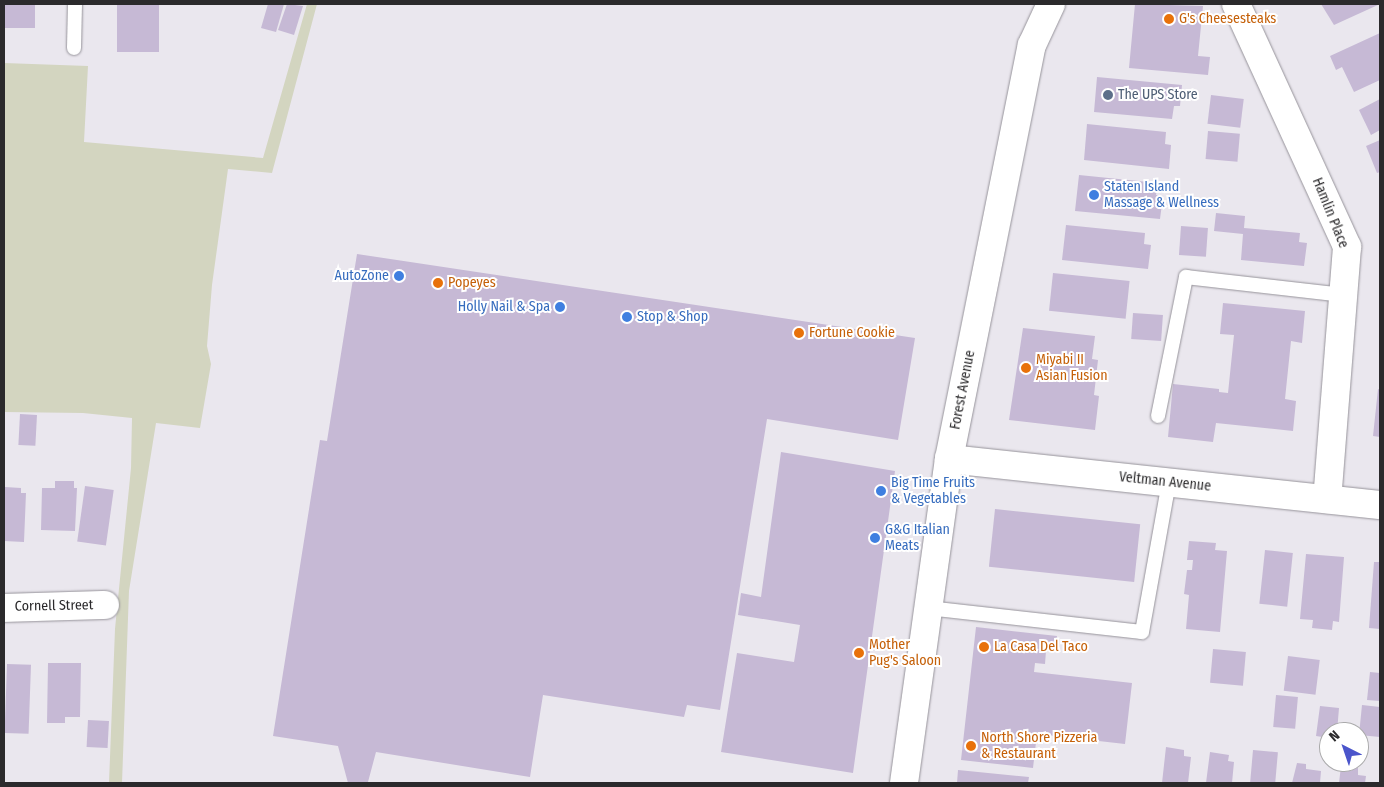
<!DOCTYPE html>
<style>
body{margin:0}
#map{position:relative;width:1384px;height:787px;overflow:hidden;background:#eae7ee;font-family:"Fira Sans Condensed",sans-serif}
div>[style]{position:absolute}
.green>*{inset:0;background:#d3d5c0}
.building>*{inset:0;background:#c6b9d5;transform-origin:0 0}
.roads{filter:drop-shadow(0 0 1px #96939a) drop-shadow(0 0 1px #96939a)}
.lane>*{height:14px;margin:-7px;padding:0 7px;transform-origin:7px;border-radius:7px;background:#fff}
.street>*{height:28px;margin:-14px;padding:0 14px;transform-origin:14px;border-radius:14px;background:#fff}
.secondary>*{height:28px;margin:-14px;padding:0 14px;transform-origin:14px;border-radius:14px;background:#fff}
.dots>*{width:14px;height:14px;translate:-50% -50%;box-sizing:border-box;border:2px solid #fff;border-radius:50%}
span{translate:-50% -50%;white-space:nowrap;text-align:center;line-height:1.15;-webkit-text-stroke:4px #fff;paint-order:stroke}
.food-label{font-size:14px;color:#c56008}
.left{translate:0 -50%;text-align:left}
.service-label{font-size:14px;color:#4e5e75}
.shop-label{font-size:14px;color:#366cbe}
.right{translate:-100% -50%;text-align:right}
.street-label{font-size:14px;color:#2b2a2c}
.frame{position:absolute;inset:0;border:5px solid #2b2a2c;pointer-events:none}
.north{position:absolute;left:1319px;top:722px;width:50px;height:50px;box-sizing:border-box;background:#fff;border:1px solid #aaaaab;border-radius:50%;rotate:319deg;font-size:14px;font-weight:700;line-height:20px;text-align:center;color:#2b2a2c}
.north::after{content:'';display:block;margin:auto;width:18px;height:22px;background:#4b55cb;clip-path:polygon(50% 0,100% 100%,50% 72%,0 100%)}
</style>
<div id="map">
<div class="green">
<i style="clip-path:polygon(307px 4px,317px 4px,272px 173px,228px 169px,212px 285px,207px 346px,211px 364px,200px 428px,156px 423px,129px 591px,122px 783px,109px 783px,115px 629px,131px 468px,132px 418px,83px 413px,4px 412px,4px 63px,88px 66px,84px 142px,263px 158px)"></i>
</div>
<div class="building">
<i style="left:4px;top:4px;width:31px;height:24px"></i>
<i style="left:117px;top:4px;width:42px;height:48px"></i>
<i style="clip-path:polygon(268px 4px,284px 4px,276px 32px,261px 28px)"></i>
<i style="clip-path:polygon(287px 4px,303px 6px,294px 35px,278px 30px)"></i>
<i style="clip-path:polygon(1135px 4px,1203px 6px,1198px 56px,1210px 57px,1208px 75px,1129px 68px)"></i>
<i style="clip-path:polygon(1321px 4px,1380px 4px,1334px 25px)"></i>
<i style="clip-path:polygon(1380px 33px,1380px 80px,1354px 92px,1342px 67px,1336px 70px,1330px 56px)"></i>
<i style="clip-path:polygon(1097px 77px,1182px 85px,1180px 106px,1174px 106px,1172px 119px,1094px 112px)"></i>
<i style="left:1211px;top:95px;width:33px;height:29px;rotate:7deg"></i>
<i style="clip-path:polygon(1380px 99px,1380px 130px,1371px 135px,1359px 110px)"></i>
<i style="clip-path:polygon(1087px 124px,1166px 132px,1165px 144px,1171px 145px,1169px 169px,1084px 160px)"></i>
<i style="left:1208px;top:131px;width:32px;height:28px;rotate:5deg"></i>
<i style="clip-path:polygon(1380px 140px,1380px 172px,1377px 173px,1366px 146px)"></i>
<i style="clip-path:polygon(1079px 175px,1158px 183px,1156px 195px,1163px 196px,1160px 219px,1075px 211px)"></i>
<i style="clip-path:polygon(1216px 213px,1245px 216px,1244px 228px,1300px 233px,1299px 242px,1307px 243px,1304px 266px,1241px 260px,1243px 234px,1214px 231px)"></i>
<i style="clip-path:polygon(1066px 225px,1145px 233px,1144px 244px,1151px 245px,1148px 269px,1062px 260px)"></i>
<i style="left:1181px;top:226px;width:27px;height:29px;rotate:4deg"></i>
<i style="clip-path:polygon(357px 254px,915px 338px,898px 440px,767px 419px,720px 710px,687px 705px,684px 717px,543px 695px,530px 777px,376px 752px,368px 782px,348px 783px,338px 746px,273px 736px,320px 440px,327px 441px)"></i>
<i style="left:1053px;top:273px;width:77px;height:38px;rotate:6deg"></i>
<i style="clip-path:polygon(1223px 303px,1305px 311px,1302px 343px,1291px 341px,1285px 399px,1296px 401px,1293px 431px,1216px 423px,1213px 442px,1168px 437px,1173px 384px,1219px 389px,1219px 392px,1228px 393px,1234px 335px,1220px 334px)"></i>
<i style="left:1133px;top:313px;width:30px;height:26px;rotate:4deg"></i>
<i style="clip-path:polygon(1023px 328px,1095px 336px,1092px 359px,1098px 360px,1094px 395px,1099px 396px,1095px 430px,1009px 420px)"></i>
<i style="clip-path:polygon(1378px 389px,1380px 390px,1380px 437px,1373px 436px)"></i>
<i style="left:20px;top:414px;width:17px;height:31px;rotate:3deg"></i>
<i style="clip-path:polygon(781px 452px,895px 471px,853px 773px,721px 752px,737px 653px,794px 662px,800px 625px,738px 615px,741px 593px,761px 597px)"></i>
<i style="clip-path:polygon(55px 481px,74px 481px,74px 488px,77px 488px,75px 531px,41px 530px,42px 488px,55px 488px)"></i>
<i style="left:85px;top:486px;width:29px;height:56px;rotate:8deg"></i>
<i style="clip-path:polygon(5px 487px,21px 488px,21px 493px,26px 493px,24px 542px,4px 541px)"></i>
<i style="left:995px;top:509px;width:146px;height:58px;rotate:6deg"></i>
<i style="clip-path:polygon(1189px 541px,1216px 543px,1215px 550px,1227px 551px,1220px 632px,1186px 629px,1189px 595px,1184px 594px,1187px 570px,1192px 570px,1193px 560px,1187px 560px)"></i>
<i style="left:1265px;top:550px;width:28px;height:54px;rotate:6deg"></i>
<i style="clip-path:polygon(1306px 554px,1344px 557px,1339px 622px,1333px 621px,1332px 630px,1312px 628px,1313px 620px,1300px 619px)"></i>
<i style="clip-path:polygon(1374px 562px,1380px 562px,1380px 629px,1369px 628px)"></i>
<i style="clip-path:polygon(976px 627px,1057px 636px,1055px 652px,1046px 651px,1045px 664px,1035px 663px,1034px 672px,1132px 683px,1125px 744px,1037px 734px,1033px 768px,961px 760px)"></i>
<i style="left:1213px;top:649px;width:33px;height:34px;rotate:5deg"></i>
<i style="left:1288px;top:656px;width:32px;height:35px;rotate:7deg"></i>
<i style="clip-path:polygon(48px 663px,81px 663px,80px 717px,65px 717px,65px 723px,47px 723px)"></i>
<i style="left:7px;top:664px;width:24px;height:69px;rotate:2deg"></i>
<i style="clip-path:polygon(1370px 672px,1380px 673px,1380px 701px,1367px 700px)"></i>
<i style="left:1276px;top:695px;width:22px;height:32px;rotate:5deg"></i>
<i style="clip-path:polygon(1362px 705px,1380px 707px,1380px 737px,1359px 735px)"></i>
<i style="clip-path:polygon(1320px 706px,1339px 708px,1337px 732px,1329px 732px,1329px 738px,1316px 736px)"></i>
<i style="left:88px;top:720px;width:21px;height:27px;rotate:3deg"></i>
<i style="clip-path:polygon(1166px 747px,1184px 750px,1184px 756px,1191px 757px,1188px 783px,1162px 783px)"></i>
<i style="left:1253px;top:750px;width:25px;height:33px;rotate:5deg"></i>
<i style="clip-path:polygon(1210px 752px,1229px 755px,1228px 761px,1234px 762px,1232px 783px,1206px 783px)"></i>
<i style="clip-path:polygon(1297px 763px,1306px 764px,1306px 769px,1321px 771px,1320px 783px,1292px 783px)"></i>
<i style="clip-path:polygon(1341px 766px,1358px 768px,1358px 775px,1366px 776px,1365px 783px,1339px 783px)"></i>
<i style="clip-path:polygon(958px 770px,1029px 777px,1028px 783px,957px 783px)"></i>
</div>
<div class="roads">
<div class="lane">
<i style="left:74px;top:48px;width:44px;rotate:-88.7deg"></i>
<i style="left:1158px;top:416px;width:142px;rotate:-78.6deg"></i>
<i style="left:1186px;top:277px;width:158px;rotate:6.5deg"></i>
<i style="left:928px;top:608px;width:215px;rotate:6.4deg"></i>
<i style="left:1142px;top:632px;width:152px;rotate:-79.8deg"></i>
</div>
<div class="street">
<i style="left:1236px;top:4px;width:267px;rotate:65.4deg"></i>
<i style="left:1347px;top:247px;width:253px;rotate:94.5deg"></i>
<i style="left:949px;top:459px;width:433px;rotate:6.1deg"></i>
<i style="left:4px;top:608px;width:101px;rotate:-1.7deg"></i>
</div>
<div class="secondary">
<i style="left:904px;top:783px;width:327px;rotate:-82.1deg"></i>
<i style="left:949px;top:459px;width:422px;rotate:-78.7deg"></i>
<i style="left:1032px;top:45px;width:45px;rotate:-65.1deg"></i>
</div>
</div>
<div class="dots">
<i style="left:1169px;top:19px;background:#e8710a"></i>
<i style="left:1108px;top:95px;background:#5c6f8a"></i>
<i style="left:1094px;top:195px;background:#3f7fe0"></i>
<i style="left:399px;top:276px;background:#3f7fe0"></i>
<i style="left:438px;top:283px;background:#e8710a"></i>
<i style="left:560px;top:307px;background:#3f7fe0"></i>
<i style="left:627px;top:317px;background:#3f7fe0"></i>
<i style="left:799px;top:333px;background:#e8710a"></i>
<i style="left:1026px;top:368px;background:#e8710a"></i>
<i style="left:881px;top:491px;background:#3f7fe0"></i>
<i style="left:875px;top:538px;background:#3f7fe0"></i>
<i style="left:984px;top:647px;background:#e8710a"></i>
<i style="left:859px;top:653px;background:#e8710a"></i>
<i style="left:971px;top:746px;background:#e8710a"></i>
</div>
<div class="food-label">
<span class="left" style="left:1179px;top:19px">G's Cheesesteaks</span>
<span class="left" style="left:448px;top:283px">Popeyes</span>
<span class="left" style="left:809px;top:333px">Fortune Cookie</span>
<span class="left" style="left:1036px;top:368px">Miyabi II<br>Asian Fusion</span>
<span class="left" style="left:869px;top:653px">Mother<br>Pug's Saloon</span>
<span class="left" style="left:994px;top:647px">La Casa Del Taco</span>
<span class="left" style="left:981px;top:746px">North Shore Pizzeria<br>&amp; Restaurant</span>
</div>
<div class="service-label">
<span class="left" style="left:1118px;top:95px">The UPS Store</span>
</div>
<div class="shop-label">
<span class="left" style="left:1104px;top:195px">Staten Island<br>Massage &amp; Wellness</span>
<span class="right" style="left:389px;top:276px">AutoZone</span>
<span class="right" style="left:550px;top:307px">Holly Nail &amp; Spa</span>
<span class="left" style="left:637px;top:317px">Stop &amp; Shop</span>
<span class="left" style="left:891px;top:491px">Big Time Fruits<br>&amp; Vegetables</span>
<span class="left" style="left:885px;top:538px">G&amp;G Italian<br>Meats</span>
</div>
<div class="street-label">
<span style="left:1330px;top:213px;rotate:68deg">Hamlin Place</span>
<span style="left:963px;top:390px;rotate:-79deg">Forest Avenue</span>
<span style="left:1165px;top:482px;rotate:6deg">Veltman Avenue</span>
<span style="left:54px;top:606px;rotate:-1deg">Cornell Street</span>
</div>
<div class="frame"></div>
<div class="north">N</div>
</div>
